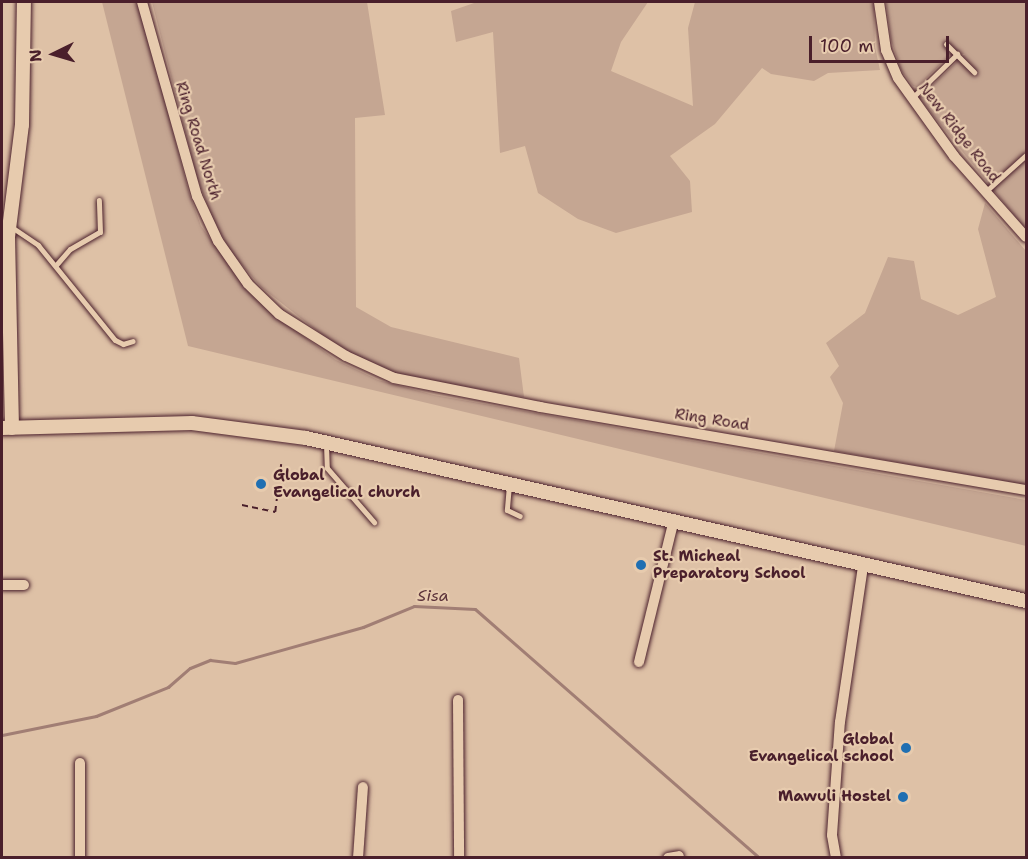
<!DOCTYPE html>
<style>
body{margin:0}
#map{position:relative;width:1028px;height:859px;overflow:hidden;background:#dec1a6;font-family:"Shantell Sans",sans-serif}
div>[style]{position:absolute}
.green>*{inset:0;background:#c5a692}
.stream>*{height:3px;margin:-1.5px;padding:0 1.5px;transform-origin:1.5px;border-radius:1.5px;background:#a17e74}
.path>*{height:1.5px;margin-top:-0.75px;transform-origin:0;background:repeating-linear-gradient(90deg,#4a1f2b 0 6px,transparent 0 10.5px)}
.roads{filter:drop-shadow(0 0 2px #4a1f2b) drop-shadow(0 0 2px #4a1f2b)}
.service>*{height:5px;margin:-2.5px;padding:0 2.5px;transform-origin:2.5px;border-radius:2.5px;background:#e7cbae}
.minor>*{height:10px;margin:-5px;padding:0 5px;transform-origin:5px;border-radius:5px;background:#e7cbae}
.tertiary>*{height:14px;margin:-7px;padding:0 7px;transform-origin:7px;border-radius:7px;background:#e7cbae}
.dots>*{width:16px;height:16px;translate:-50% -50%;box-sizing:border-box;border:3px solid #e7cbae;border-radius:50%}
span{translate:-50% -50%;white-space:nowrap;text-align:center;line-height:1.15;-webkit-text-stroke:4.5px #e7cbae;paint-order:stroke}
.street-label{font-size:15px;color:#4a1f2b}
.poi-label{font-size:15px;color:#4a1f2b;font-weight:700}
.left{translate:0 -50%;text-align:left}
.right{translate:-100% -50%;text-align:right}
.water-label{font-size:16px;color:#5b323a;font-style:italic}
.frame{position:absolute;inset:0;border:3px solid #4a1f2b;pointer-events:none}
.north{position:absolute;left:24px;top:24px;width:60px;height:60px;-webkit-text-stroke:4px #e7cbae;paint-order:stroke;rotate:265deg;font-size:16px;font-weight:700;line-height:24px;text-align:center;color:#4a1f2b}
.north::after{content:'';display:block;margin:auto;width:21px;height:27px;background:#4a1f2b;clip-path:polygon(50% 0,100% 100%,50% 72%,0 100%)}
.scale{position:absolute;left:809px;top:36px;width:140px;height:27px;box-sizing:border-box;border:3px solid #4a1f2b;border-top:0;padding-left:8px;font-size:18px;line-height:21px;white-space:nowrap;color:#4a1f2b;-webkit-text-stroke:4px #e7cbae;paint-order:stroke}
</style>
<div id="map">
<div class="green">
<i style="clip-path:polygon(102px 2px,139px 2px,189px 193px,201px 226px,240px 280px,268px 310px,336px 360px,378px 380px,434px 395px,1026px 500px,1026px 546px,188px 346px)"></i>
<i style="clip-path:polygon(152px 2px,367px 2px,385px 115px,355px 118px,356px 307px,391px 327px,519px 358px,524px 397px,407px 377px,373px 365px,339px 348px,261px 287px,232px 253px,214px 222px,197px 178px)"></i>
<i style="clip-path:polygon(477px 2px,648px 2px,621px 42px,611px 71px,693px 106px,688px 28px,695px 2px,874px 2px,875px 47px,880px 70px,828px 73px,814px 81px,771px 74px,762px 68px,715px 124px,670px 156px,690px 181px,692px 212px,616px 233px,578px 219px,538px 193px,525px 146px,500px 153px,493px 32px,456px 42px,451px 11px)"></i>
<i style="clip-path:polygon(886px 2px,1026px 2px,1026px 230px,919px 98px,965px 54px,950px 55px,917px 87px,913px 86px,901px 70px,891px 40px)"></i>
<i style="clip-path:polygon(985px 203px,1026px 251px,1026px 485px,834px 451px,843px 403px,830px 377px,839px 366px,826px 343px,865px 313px,888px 257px,914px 261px,921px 299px,958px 315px,996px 297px,978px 229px)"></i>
</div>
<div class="stream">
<i style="left:2px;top:735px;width:96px;rotate:-11.4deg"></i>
<i style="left:96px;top:716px;width:78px;rotate:-21.9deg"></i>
<i style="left:168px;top:687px;width:29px;rotate:-41deg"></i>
<i style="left:190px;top:668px;width:22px;rotate:-22deg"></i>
<i style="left:210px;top:660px;width:25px;rotate:7deg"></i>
<i style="left:235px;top:663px;width:133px;rotate:-15.7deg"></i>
<i style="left:363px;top:627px;width:55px;rotate:-22.4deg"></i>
<i style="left:414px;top:606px;width:61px;rotate:2.8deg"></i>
<i style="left:475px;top:609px;width:378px;rotate:41.2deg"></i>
</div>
<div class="path">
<i style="left:242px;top:505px;width:34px;rotate:12deg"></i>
<i style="left:275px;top:512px;width:48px;rotate:-82.9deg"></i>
</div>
<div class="roads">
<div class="service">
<i style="left:946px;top:44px;width:40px;rotate:45deg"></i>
<i style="left:913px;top:97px;width:62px;rotate:-44.3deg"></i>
<i style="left:985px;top:192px;width:55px;rotate:-42.1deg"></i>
<i style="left:10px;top:226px;width:34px;rotate:34deg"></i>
<i style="left:38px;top:245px;width:122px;rotate:51deg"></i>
<i style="left:115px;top:340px;width:9px;rotate:27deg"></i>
<i style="left:123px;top:344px;width:10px;rotate:-17deg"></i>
<i style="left:56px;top:265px;width:21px;rotate:-49deg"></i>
<i style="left:70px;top:249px;width:34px;rotate:-30deg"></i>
<i style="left:100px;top:232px;width:32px;rotate:-92deg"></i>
<i style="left:326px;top:444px;width:24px;rotate:88deg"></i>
<i style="left:327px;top:468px;width:72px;rotate:49deg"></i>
<i style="left:509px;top:485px;width:25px;rotate:95deg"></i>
<i style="left:507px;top:510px;width:14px;rotate:25deg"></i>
</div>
<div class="minor">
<i style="left:142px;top:2px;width:202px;rotate:74.2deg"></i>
<i style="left:197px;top:196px;width:50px;rotate:65deg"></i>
<i style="left:218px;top:241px;width:52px;rotate:55.1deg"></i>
<i style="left:248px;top:284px;width:43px;rotate:44.1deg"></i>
<i style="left:279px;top:314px;width:79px;rotate:32.1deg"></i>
<i style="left:346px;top:356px;width:53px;rotate:24.6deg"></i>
<i style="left:394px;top:378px;width:149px;rotate:11.2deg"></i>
<i style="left:540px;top:407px;width:493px;rotate:9.7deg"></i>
<i style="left:879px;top:2px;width:49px;rotate:81.7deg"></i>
<i style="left:886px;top:50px;width:30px;rotate:67deg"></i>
<i style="left:898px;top:78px;width:96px;rotate:54.3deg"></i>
<i style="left:954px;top:156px;width:108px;rotate:48.4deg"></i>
<i style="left:2px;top:585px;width:22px"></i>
<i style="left:639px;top:662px;width:146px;rotate:-76.2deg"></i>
<i style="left:458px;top:700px;width:158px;rotate:89.6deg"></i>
<i style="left:80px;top:858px;width:95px;rotate:-90deg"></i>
<i style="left:358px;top:858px;width:71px;rotate:-86deg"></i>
<i style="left:668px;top:858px;width:11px;rotate:-10deg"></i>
<i style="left:836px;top:858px;width:23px;rotate:-100deg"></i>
<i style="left:832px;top:835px;width:113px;rotate:-86deg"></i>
<i style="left:840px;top:722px;width:157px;rotate:-81.6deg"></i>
</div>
<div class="tertiary">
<i style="left:2px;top:428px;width:190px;rotate:-1.5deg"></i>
<i style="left:192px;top:423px;width:115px;rotate:7.5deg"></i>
<i style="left:306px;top:438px;width:738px;rotate:12.76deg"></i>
<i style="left:12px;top:428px;width:191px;rotate:-91.2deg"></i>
<i style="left:8px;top:237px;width:113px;rotate:-82.9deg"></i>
<i style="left:22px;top:125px;width:123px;rotate:-89.1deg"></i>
</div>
</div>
<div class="dots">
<i style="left:261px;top:484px;background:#1f6fb2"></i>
<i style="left:641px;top:565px;background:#1f6fb2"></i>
<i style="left:906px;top:748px;background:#1f6fb2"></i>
<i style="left:903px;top:797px;background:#1f6fb2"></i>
</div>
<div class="street-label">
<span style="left:959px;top:133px;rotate:52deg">New Ridge Road</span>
<span style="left:198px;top:141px;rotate:73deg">Ring Road North</span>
<span style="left:712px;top:420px;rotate:9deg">Ring Road</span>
</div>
<div class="poi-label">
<span class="left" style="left:273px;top:484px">Global<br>Evangelical church</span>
<span class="left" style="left:653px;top:565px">St. Micheal<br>Preparatory School</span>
<span class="right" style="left:894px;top:748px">Global<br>Evangelical school</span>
<span class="right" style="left:891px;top:797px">Mawuli Hostel</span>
</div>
<div class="water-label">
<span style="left:433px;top:596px">Sisa</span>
</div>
<div class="frame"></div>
<div class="north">N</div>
<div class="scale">100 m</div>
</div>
